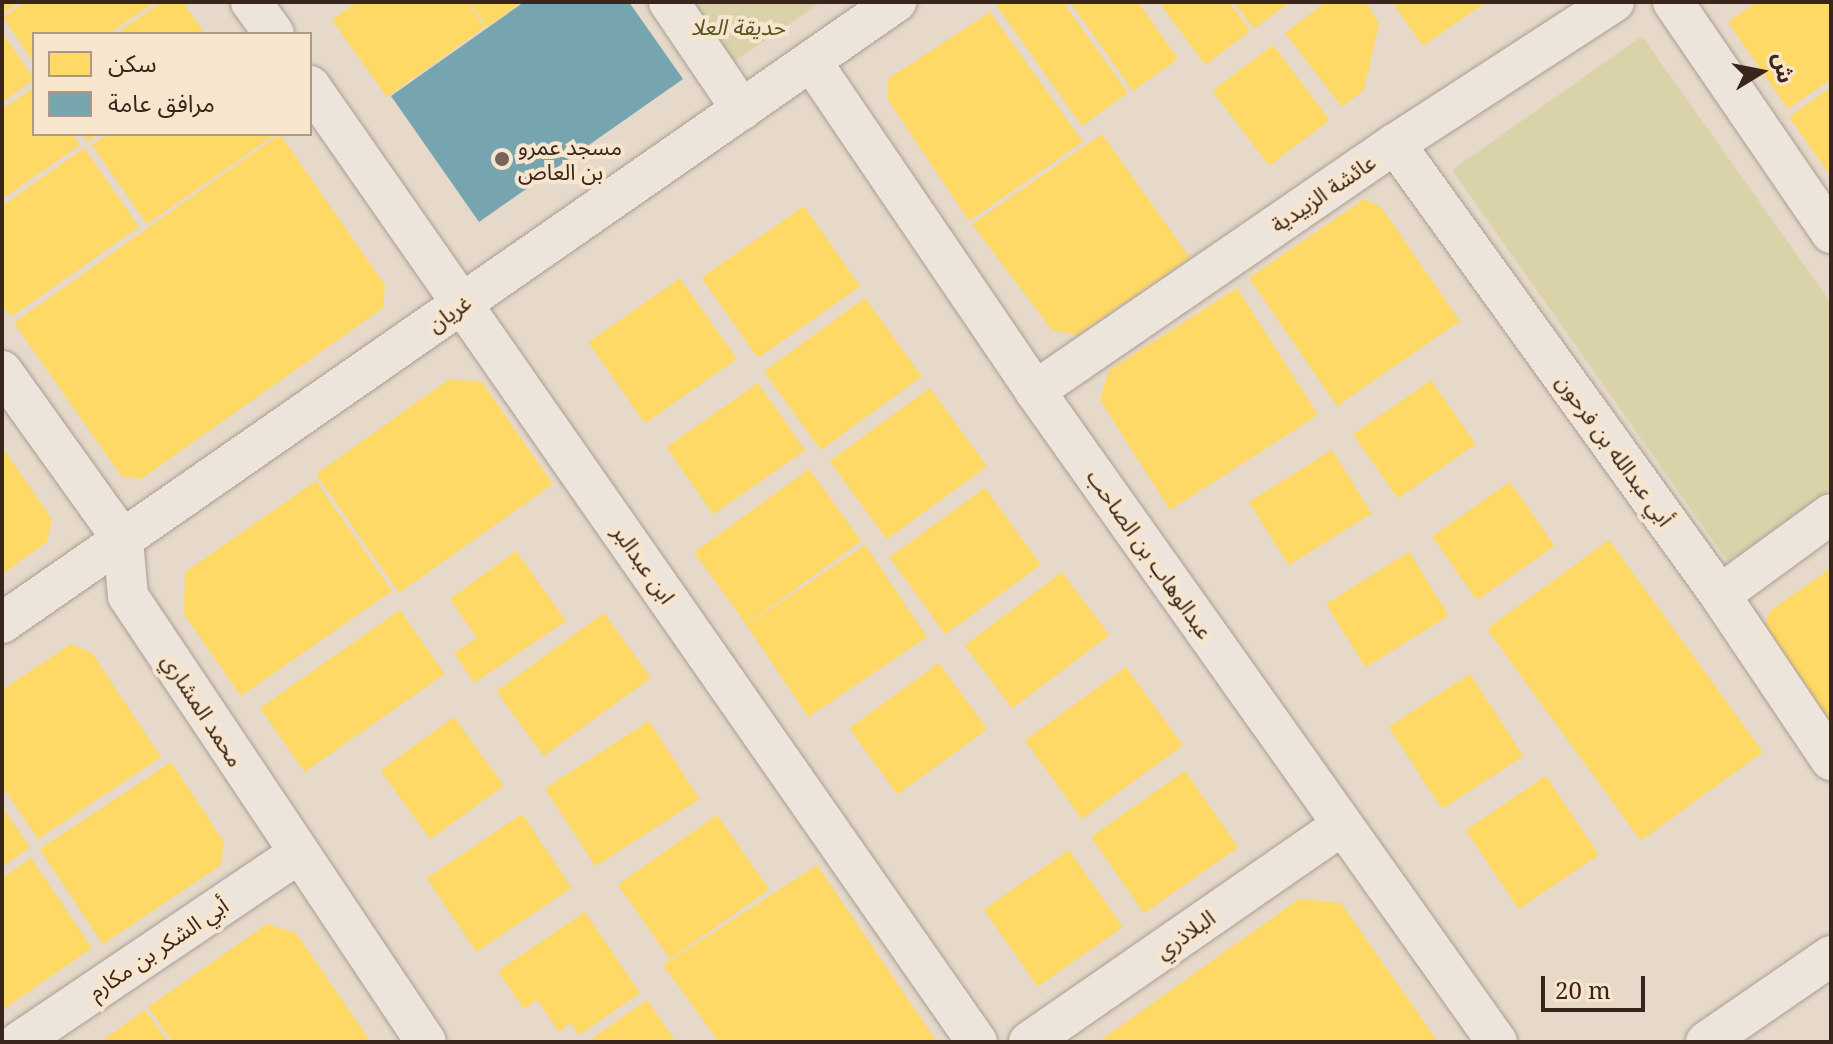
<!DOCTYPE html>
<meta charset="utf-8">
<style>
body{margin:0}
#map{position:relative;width:1833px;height:1044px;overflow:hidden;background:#e6d9c9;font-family:"Noto Serif","Noto Sans Arabic",serif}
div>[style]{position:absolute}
.green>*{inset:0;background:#dad3aa}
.homes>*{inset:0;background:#ffd966;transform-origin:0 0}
.public>*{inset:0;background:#76a5af}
.roads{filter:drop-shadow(0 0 2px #aa9e93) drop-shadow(0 0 2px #aa9e93)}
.minor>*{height:40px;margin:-20px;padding:0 20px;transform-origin:20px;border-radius:20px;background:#ede5dc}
.dots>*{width:22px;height:22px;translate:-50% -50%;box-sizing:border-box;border:4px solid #f8e5cd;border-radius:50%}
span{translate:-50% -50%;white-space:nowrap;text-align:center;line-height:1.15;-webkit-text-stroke:8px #f8e5cd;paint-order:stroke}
.park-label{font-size:22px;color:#52571f;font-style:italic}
.poi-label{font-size:22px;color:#39251b}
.left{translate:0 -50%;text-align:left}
.street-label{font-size:22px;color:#39251b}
.frame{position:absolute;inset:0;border:4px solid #39251b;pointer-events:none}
.legend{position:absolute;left:32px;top:32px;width:280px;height:104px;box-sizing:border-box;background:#f8e5cd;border:2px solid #ac9886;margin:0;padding:10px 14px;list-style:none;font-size:24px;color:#39251b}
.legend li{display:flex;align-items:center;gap:16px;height:40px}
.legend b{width:40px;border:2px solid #ac9886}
.north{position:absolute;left:1721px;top:32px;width:80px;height:80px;-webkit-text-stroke:6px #f8e5cd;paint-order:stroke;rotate:80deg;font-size:22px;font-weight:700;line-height:32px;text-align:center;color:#39251b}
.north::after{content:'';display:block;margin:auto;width:28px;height:36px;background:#39251b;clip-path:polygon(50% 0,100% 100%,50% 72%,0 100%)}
.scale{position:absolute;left:1541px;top:976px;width:104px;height:36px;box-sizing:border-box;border:4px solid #39251b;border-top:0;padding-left:10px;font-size:24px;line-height:28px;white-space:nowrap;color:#39251b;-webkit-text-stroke:6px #f8e5cd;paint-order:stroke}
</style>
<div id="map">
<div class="green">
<i style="clip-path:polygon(690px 2px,821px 2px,732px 63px)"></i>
<i style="clip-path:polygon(1642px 36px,1831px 303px,1831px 489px,1728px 562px,1452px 170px)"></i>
</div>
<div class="homes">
<i style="clip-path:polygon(2px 2px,19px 2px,2px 14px)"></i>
<i style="clip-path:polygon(25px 2px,155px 2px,108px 34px,34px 34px,34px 63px,3px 17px)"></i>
<i style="clip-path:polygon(162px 2px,183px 2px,205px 34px,115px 34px)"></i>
<i style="clip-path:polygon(357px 2px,467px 2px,485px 27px,387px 97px,332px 20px)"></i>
<i style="clip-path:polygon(469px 2px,522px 2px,487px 27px)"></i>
<i style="clip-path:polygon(1002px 2px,1063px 2px,1128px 93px,1082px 126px,997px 6px)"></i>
<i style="clip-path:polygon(1070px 2px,1138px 2px,1178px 59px,1133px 91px)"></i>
<i style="clip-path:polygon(1159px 2px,1229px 2px,1250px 31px,1205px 65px)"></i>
<i style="clip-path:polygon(1234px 2px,1290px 2px,1254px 29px)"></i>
<i style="clip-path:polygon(1326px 2px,1366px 2px,1379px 24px,1364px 90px,1342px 107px,1285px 33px)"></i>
<i style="clip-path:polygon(1392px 2px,1486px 2px,1423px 46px)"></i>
<i style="clip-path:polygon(1757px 2px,1831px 2px,1831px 79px,1788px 109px,1728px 22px)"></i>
<i style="clip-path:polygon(990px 12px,1083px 142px,969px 221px,888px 100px,888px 79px)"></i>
<i style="clip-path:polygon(2px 32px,34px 79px,2px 103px)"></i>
<i style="left:1273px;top:45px;width:94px;height:76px;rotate:53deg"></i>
<i style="clip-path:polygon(1831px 87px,1831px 176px,1789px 117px)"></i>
<i style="clip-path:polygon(34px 88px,34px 134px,72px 134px,80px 145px,2px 199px,2px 109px)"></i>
<i style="clip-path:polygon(83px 134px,100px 134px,88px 142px)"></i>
<i style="clip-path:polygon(108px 134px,276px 134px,147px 224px,92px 145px)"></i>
<i style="clip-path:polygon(280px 134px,385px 285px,383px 308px,141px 479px,122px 477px,14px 323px)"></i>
<i style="clip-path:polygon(1102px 134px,1190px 258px,1077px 335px,1052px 330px,972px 224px)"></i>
<i style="clip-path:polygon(84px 148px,139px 227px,11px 317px,2px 304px,2px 206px)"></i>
<i style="clip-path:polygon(1364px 199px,1381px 207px,1460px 321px,1337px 406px,1249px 278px)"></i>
<i style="left:804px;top:206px;width:98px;height:125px;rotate:55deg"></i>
<i style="left:680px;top:278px;width:99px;height:112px;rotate:55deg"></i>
<i style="clip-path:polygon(1237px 288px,1318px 415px,1170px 510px,1100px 400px,1109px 370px)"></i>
<i style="left:865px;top:298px;width:97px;height:125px;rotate:54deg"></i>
<i style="clip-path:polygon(448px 380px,481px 381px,553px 484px,399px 593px,316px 474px)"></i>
<i style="left:1431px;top:380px;width:78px;height:95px;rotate:55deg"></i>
<i style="left:758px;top:383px;width:82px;height:112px;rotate:55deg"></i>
<i style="left:930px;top:388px;width:97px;height:124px;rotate:54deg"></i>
<i style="clip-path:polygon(2px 447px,52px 519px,47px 542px,2px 574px)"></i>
<i style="left:1332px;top:450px;width:75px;height:98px;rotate:58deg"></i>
<i style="left:809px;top:469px;width:89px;height:142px;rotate:54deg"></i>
<i style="clip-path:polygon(316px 481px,392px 591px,241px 696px,184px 614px,185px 572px)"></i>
<i style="left:1510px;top:482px;width:78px;height:95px;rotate:55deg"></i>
<i style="left:985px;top:488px;width:95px;height:118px;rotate:54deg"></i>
<i style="left:1609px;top:540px;width:262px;height:151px;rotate:54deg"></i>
<i style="left:865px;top:545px;width:111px;height:143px;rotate:56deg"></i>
<i style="clip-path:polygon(516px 551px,566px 621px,474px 683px,454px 653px,477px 638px,450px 599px)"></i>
<i style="left:1409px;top:552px;width:75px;height:98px;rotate:58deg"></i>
<i style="clip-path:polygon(1831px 568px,1831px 722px,1765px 626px,1770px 611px)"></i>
<i style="left:1062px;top:572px;width:79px;height:122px;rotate:53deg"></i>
<i style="left:400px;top:610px;width:78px;height:171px;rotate:55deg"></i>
<i style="left:604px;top:613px;width:80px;height:133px;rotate:54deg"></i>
<i style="clip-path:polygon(71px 644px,92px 653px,161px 757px,38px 839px,2px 786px,2px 690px)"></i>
<i style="left:939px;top:663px;width:82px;height:111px;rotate:54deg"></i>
<i style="left:1126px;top:667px;width:97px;height:125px;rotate:54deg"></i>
<i style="left:1470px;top:674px;width:98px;height:97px;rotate:57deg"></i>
<i style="left:454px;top:717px;width:85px;height:91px;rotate:54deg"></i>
<i style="left:649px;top:721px;width:93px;height:124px;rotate:57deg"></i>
<i style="clip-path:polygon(171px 762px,224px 842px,221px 865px,103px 944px,40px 849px)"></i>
<i style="left:1185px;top:771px;width:93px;height:115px;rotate:55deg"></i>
<i style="left:1546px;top:776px;width:95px;height:97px;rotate:56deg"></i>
<i style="clip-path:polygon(2px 807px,30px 847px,2px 867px)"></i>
<i style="left:522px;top:814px;width:89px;height:115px;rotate:56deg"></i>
<i style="left:717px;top:815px;width:91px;height:121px;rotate:55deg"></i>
<i style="left:1069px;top:850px;width:94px;height:104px;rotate:55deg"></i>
<i style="clip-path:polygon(31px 858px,92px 948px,2px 1010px,2px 878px)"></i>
<i style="clip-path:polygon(817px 865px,937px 1042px,719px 1042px,663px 965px)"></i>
<i style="clip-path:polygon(1299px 899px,1341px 903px,1438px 1042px,1098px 1042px)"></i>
<i style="clip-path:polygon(585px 912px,640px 993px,579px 1035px,571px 1023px,559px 1032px,537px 1000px,524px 1009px,498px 971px)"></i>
<i style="clip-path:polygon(267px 924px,296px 933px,371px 1042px,173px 1042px,148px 1007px)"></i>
<i style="clip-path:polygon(647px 1000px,676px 1042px,587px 1042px)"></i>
<i style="clip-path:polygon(145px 1010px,168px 1042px,100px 1042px)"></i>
</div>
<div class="public">
<i style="clip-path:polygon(524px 2px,629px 2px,683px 79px,479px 222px,391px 96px)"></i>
</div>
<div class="roads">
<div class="minor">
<i style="left:251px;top:2px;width:39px;rotate:54deg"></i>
<i style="left:669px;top:2px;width:130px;rotate:55.9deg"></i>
<i style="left:1673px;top:2px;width:280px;rotate:55.6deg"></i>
<i style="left:811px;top:61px;width:399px;rotate:55.8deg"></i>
<i style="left:1035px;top:391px;width:798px;rotate:54.64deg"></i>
<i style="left:310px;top:86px;width:1166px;rotate:55.1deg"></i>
<i style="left:1395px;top:144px;width:556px;rotate:54.22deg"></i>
<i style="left:1720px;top:595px;width:199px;rotate:56.1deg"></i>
<i style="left:2px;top:371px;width:208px;rotate:54.4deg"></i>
<i style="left:123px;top:540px;width:56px;rotate:84.9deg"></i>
<i style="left:128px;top:596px;width:536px;rotate:56.25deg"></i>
<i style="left:1035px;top:391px;width:437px;rotate:-34.5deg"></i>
<i style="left:1395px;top:144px;width:261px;rotate:-33deg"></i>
<i style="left:1720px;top:595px;width:137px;rotate:-36.1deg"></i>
<i style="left:2px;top:623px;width:1089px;rotate:-34.79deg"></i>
<i style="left:19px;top:1042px;width:336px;rotate:-34deg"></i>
<i style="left:1029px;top:1042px;width:379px;rotate:-34.7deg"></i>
<i style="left:1706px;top:1042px;width:152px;rotate:-34.5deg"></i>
</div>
</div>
<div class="dots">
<i style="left:502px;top:159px;background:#766458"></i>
</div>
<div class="park-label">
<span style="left:738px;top:27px">حديقة العلا</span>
</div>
<div class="poi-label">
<span class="left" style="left:518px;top:159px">مسجد عمرو<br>بن العاص</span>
</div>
<div class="street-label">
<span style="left:1323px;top:193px;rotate:-34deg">عائشة الزبيدية</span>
<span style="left:449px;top:313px;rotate:-35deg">غريان</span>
<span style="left:1615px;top:450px;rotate:54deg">أبي عبدالله بن فرحون</span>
<span style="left:1150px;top:554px;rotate:55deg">عبدالوهاب بن الصاحب</span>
<span style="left:644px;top:564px;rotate:55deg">ابن عبدالبر</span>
<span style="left:203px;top:710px;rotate:57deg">محمد المشاري</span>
<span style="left:1185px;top:934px;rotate:-35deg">البلاذري</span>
<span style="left:158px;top:948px;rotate:-34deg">أبي الشكر بن مكارم</span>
</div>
<div class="frame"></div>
<ul class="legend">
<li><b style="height:22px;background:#ffd966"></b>سكن</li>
<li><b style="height:22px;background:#76a5af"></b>مرافق عامة</li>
</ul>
<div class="north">ش</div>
<div class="scale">20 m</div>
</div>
